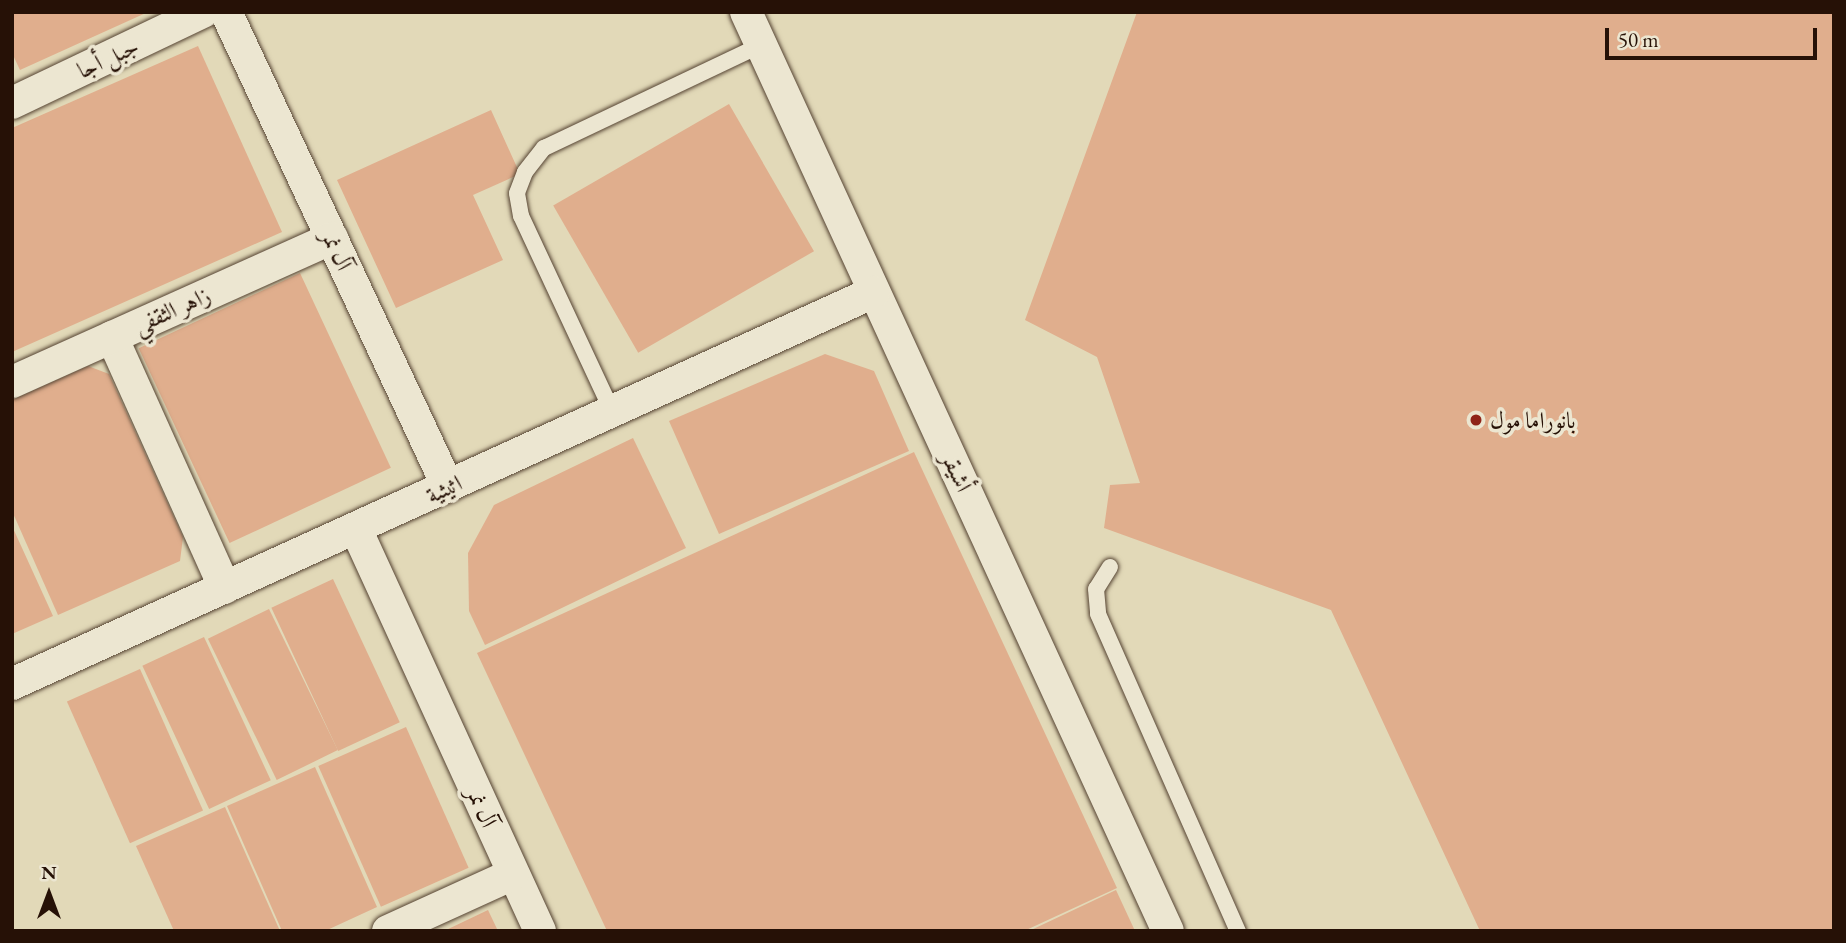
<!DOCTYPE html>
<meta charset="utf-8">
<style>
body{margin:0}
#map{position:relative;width:1846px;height:943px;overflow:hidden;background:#e2d9b8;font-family:"EB Garamond",Amiri,serif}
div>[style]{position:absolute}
.building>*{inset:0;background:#e0ae8d;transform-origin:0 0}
.roads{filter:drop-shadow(0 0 2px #554332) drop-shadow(0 0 2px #554332)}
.lane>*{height:16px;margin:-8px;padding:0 8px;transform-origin:8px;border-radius:8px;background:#ece6d1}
.street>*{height:32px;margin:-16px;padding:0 16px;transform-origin:16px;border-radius:16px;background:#ece6d1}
.dots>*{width:19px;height:19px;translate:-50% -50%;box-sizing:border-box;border:4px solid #ece6d1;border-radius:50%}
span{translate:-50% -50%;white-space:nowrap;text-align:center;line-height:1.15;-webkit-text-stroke:7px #ece6d1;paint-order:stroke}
.street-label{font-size:23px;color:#261106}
.poi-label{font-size:23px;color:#261106}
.left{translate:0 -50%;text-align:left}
.frame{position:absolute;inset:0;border:14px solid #261106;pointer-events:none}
.north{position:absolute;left:14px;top:859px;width:70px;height:70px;-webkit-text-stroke:5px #ece6d1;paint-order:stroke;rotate:0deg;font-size:19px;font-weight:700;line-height:28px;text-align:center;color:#261106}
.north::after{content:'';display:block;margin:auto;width:24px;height:32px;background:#261106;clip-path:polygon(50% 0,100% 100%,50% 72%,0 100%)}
.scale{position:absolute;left:1605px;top:28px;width:212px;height:32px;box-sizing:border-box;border:4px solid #261106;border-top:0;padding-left:9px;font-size:21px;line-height:24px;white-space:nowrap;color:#261106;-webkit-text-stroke:5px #ece6d1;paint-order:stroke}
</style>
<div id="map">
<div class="building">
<i style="clip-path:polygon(12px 12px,148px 12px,20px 70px,12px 53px)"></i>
<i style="clip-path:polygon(1137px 12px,1834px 12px,1834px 931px,1480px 931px,1331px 610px,1104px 528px,1110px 485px,1140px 483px,1097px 357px,1025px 320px)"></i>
<i style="clip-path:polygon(198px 46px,282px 232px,12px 352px,12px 128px)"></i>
<i style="left:729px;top:104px;width:170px;height:203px;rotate:60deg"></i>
<i style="clip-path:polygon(491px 110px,520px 174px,473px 195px,503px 260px,396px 308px,337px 180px)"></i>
<i style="left:300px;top:273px;width:215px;height:178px;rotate:65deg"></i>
<i style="clip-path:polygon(825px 354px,874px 371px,909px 451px,719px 534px,669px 421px)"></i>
<i style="clip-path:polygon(88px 366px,109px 374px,183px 537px,180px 561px,58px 615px,12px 511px,12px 400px)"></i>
<i style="clip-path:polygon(633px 438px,686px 548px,485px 645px,469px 611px,468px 553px,494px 505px)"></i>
<i style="clip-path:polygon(914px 452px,1117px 888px,1024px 931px,607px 931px,477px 653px)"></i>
<i style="clip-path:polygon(12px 526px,53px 616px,12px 634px)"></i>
<i style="left:333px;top:579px;width:158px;height:68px;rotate:65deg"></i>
<i style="left:269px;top:609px;width:157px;height:68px;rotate:64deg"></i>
<i style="left:204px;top:637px;width:158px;height:68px;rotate:65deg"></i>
<i style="left:140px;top:669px;width:155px;height:80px;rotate:66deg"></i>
<i style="left:406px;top:727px;width:154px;height:96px;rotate:66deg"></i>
<i style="clip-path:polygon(315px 767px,377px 907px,325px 931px,282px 931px,227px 806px)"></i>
<i style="clip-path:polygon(225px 807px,280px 931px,174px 931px,136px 846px)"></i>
<i style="clip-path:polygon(1116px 890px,1135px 931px,1029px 931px)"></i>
<i style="clip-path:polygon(488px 910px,498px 931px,444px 931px)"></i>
</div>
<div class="roads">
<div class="lane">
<i style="left:612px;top:411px;width:215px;rotate:-115deg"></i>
<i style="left:521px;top:216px;width:23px;rotate:-100deg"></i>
<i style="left:517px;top:193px;width:22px;rotate:-69deg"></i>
<i style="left:525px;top:172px;width:31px;rotate:-52deg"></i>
<i style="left:544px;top:148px;width:240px;rotate:-25.4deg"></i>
<i style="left:1110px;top:567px;width:26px;rotate:122deg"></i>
<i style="left:1096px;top:589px;width:25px;rotate:85deg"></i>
<i style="left:1098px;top:614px;width:347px;rotate:66.2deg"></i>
</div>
<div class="street">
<i style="left:226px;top:12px;width:524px;rotate:64.95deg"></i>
<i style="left:746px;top:12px;width:1011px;rotate:65.34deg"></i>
<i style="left:12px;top:103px;width:212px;rotate:-25.5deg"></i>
<i style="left:112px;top:337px;width:275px;rotate:65.8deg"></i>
<i style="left:12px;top:382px;width:351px;rotate:-24.2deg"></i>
<i style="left:356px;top:529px;width:442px;rotate:65.4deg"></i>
<i style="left:12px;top:684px;width:947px;rotate:-24.45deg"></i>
<i style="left:388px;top:931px;width:137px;rotate:-24.5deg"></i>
</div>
</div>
<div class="dots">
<i style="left:1476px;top:420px;background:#8f2418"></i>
</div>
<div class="street-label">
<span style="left:108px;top:58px;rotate:-25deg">جبل أجا</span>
<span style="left:337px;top:250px;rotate:65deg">آل نمر</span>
<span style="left:172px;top:310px;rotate:-24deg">زاهر الثقفي</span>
<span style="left:957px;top:472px;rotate:65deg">أشيقر</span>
<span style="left:444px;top:489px;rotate:-25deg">اثيثية</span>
<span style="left:482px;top:807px;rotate:66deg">آل نمر</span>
</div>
<div class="poi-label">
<span class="left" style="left:1490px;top:420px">بانوراما مول</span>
</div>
<div class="frame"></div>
<div class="north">N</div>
<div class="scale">50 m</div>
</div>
